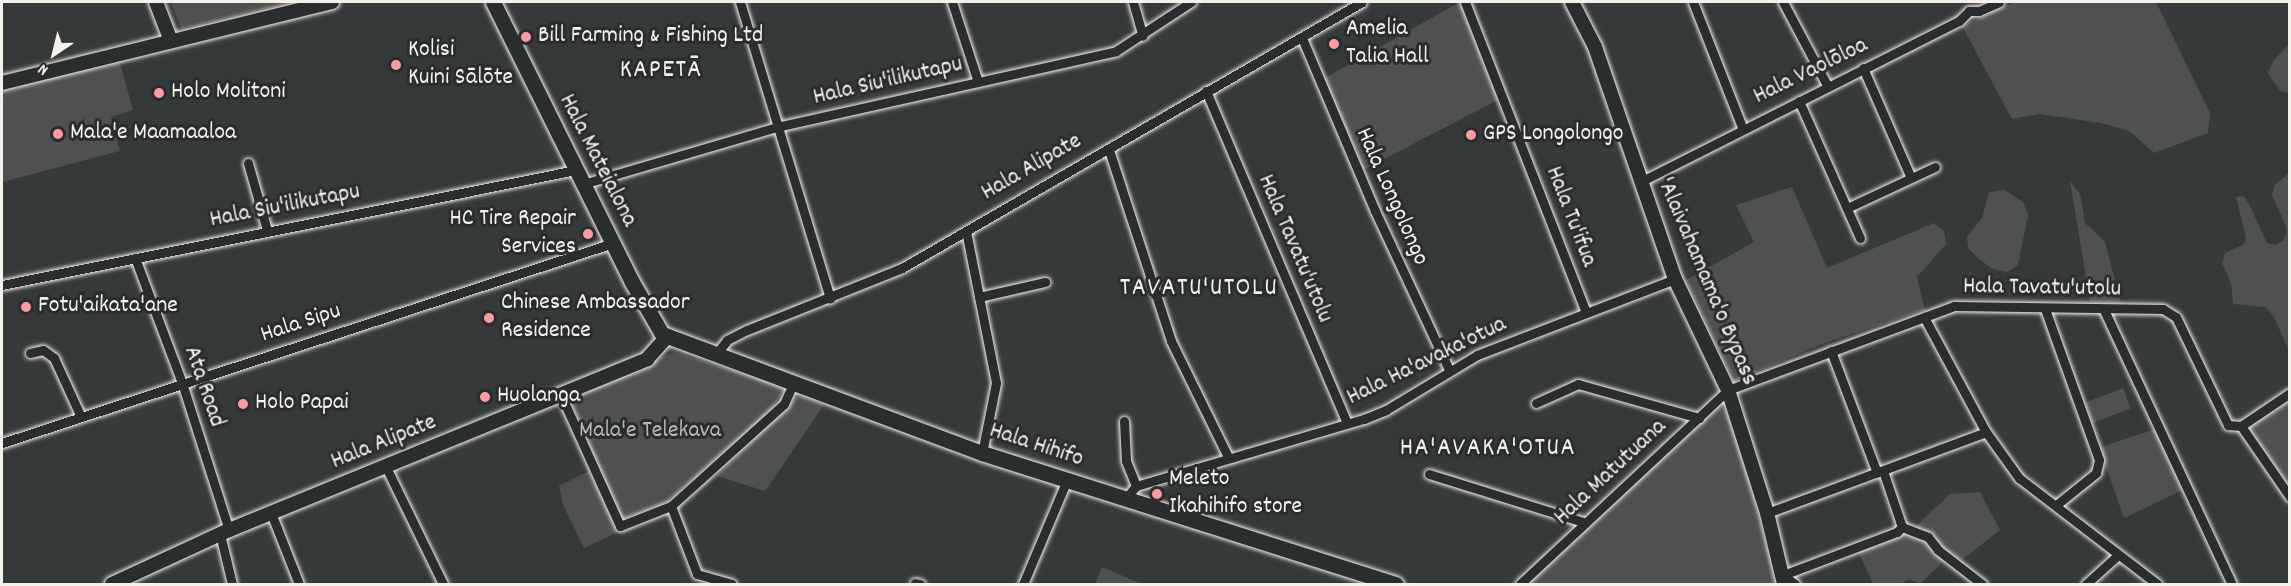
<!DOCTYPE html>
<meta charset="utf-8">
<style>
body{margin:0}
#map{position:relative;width:2291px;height:586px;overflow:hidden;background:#363939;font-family:Dekko,sans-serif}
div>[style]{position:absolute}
.green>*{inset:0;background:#4e514f;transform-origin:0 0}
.roads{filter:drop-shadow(0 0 2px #f4f1e8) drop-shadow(0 0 2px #f4f1e8)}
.street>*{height:9px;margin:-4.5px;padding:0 4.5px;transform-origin:4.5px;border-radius:4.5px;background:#2a2d2e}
.secondary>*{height:14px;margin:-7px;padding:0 7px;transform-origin:7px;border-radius:7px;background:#2a2d2e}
.primary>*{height:15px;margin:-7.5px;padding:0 7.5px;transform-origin:7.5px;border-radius:7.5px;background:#2a2d2e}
.dots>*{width:16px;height:16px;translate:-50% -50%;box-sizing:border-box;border:3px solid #2a2d2e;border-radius:50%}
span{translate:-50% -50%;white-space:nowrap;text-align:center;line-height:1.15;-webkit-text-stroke:6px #2a2d2e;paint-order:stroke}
.poi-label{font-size:24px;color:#f4f1e8}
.left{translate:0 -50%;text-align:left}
.right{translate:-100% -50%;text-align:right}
.street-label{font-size:24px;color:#f4f1e8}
.park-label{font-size:24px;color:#bab9b2}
.neighbourhood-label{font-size:26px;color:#f4f1e8;letter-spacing:1.5px}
.frame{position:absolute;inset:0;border:3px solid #f4f1e8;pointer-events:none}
.north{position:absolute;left:24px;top:24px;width:60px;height:60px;-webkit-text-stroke:4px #2a2d2e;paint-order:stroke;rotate:215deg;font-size:16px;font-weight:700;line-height:24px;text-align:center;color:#f4f1e8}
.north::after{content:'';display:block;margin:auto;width:21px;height:27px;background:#f4f1e8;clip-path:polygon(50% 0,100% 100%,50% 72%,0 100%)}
</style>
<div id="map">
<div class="green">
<i style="clip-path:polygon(171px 2px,292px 2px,181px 29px)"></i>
<i style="clip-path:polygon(1460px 2px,1498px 100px,1361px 171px,1323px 79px)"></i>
<i style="clip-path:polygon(2015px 2px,2156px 2px,2210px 113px,2208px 133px,2154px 153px,2129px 131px,2101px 123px,2039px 114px,2012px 119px,1962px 26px)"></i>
<i style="clip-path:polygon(2289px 44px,2289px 93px,2280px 91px,2268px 73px,2274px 60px)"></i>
<i style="clip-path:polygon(119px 60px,133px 110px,111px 117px,120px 151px,2px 182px,2px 90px)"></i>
<i style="clip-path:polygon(2289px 173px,2289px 351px,2273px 315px,2265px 307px,2233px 304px,2231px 283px,2222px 263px,2225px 253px,2244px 244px,2246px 238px,2236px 197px,2243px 196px,2249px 204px,2267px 243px,2275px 245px,2283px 241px,2287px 234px,2285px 224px,2272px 195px,2274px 186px)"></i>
<i style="clip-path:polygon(2070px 181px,2080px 194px,2085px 223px,2105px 242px,2121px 303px,2090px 302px)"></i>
<i style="clip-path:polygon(1792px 187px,1827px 268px,1934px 223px,1944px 231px,1946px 244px,1917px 277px,1925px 310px,1827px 342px,1734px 381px,1686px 280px,1754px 242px,1736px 205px)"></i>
<i style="clip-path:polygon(2005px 190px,2023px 202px,2028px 215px,2018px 265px,2007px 272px,1993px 269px,1979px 259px,1968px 248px,1967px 237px,1982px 218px,1989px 192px)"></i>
<i style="clip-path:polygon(674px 352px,779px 385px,783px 393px,766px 415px,665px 503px,622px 519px,617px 516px,569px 396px)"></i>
<i style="left:2123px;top:388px;width:22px;height:41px;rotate:69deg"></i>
<i style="clip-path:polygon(804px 396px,824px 405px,765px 491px,717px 476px,796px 397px)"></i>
<i style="clip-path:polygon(2289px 399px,2289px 488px,2250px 433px,2253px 423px)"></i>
<i style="clip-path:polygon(1718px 407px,1726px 409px,1742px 452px,1776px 584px,1526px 584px)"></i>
<i style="clip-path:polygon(2157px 428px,2187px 488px,2124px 518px,2099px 448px)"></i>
<i style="clip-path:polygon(589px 471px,618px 532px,584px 548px,563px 505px,559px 486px)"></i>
<i style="clip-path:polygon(1980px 492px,2000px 530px,1963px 559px,1948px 557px,1920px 584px,1910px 579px,1900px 584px,1873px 584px,1858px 551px,1912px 530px,1950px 494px)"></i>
<i style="clip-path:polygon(1102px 567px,1142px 584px,1095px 584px)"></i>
</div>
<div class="roads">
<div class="street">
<i style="left:740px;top:2px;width:310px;rotate:73.1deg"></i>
<i style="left:952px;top:2px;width:84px;rotate:72deg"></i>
<i style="left:1133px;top:2px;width:35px;rotate:74deg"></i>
<i style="left:1465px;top:2px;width:333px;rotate:68.7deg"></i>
<i style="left:1693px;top:2px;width:134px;rotate:68.6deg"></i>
<i style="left:1783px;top:2px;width:94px;rotate:62.1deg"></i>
<i style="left:1302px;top:38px;width:188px;rotate:67.1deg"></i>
<i style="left:1375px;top:211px;width:175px;rotate:65deg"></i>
<i style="left:1863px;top:68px;width:120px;rotate:66.4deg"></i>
<i style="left:1206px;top:91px;width:361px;rotate:67deg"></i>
<i style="left:1799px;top:101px;width:150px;rotate:66deg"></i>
<i style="left:1109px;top:150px;width:201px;rotate:72deg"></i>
<i style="left:1171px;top:341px;width:129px;rotate:63.8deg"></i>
<i style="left:248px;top:163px;width:70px;rotate:74.2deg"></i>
<i style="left:1640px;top:182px;width:357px;rotate:-26.8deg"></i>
<i style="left:1959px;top:21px;width:14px;rotate:-45deg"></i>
<i style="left:1969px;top:11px;width:10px"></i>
<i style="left:1979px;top:11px;width:22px;rotate:-24deg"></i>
<i style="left:583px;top:184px;width:202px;rotate:-16.4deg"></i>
<i style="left:777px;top:127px;width:347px;rotate:-12.6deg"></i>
<i style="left:1116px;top:51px;width:90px;rotate:-33.2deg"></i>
<i style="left:1847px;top:208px;width:97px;rotate:-25deg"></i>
<i style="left:966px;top:231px;width:155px;rotate:78.8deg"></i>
<i style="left:996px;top:383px;width:71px;rotate:101.3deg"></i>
<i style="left:135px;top:258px;width:134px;rotate:69.4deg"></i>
<i style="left:182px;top:383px;width:154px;rotate:72.3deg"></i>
<i style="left:2px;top:285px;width:585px;rotate:-11.33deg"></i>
<i style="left:979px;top:297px;width:68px;rotate:-12.8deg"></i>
<i style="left:2045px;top:309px;width:160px;rotate:70.3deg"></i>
<i style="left:2099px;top:460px;width:13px;rotate:103deg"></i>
<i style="left:2096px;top:473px;width:51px;rotate:141.3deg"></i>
<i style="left:2104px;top:310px;width:302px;rotate:65deg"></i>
<i style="left:1924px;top:317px;width:131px;rotate:61.7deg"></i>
<i style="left:1831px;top:351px;width:130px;rotate:69.3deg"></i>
<i style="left:30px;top:353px;width:13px;rotate:-13deg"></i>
<i style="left:43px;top:350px;width:14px;rotate:36deg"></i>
<i style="left:54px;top:358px;width:65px;rotate:65.4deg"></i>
<i style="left:717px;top:353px;width:16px;rotate:-52deg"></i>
<i style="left:727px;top:340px;width:22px;rotate:-27deg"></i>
<i style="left:747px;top:330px;width:167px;rotate:-21.8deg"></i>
<i style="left:902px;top:268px;width:531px;rotate:-30.04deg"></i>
<i style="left:560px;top:393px;width:146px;rotate:65.7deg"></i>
<i style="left:620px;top:526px;width:55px;rotate:-21.4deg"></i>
<i style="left:671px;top:506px;width:152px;rotate:-42.1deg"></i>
<i style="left:784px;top:404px;width:24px;rotate:-66deg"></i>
<i style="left:1536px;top:403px;width:46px;rotate:-24.3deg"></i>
<i style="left:1578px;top:384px;width:126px;rotate:15.7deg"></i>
<i style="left:1124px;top:421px;width:40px;rotate:87.1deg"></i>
<i style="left:1126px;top:461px;width:27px;rotate:68deg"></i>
<i style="left:2241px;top:426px;width:86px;rotate:55.4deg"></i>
<i style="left:2px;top:443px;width:643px;rotate:-18.12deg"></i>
<i style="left:386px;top:467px;width:130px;rotate:64deg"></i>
<i style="left:1429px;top:474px;width:164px;rotate:17.3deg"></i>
<i style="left:1127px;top:497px;width:14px;rotate:-51deg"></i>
<i style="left:1136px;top:486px;width:238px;rotate:-16.4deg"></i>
<i style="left:1364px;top:419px;width:24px;rotate:-22deg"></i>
<i style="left:1386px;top:410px;width:106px;rotate:-31.1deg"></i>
<i style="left:1477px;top:355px;width:212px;rotate:-21deg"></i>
<i style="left:671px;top:506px;width:73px;rotate:69.1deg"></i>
<i style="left:697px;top:574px;width:36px;rotate:16deg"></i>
<i style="left:271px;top:513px;width:76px;rotate:68.5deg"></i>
<i style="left:1767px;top:513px;width:233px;rotate:-20.3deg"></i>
<i style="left:1986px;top:432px;width:57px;rotate:54.3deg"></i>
<i style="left:2019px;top:478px;width:174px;rotate:37.5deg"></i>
<i style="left:1902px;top:527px;width:28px;rotate:21deg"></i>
<i style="left:1928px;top:537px;width:16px;rotate:52deg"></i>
<i style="left:1938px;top:550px;width:56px;rotate:37.7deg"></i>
<i style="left:220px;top:534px;width:51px;rotate:76.5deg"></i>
<i style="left:915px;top:583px;width:5px;rotate:11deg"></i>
<i style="left:1023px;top:584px;width:113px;rotate:-67.1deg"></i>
<i style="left:1520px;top:584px;width:284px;rotate:-43deg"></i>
<i style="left:1728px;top:390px;width:241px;rotate:-20.4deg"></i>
<i style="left:1954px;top:306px;width:209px;rotate:0.8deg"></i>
<i style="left:2163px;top:309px;width:15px;rotate:32deg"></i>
<i style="left:2176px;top:317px;width:120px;rotate:64.3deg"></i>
<i style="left:2228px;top:425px;width:13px;rotate:4deg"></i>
<i style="left:2241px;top:426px;width:59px;rotate:-34deg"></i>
<i style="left:1795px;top:584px;width:15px;rotate:-143deg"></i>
<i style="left:1783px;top:575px;width:122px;rotate:-20.7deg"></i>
<i style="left:1897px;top:532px;width:7px;rotate:-45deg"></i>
<i style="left:1902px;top:527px;width:59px;rotate:-108.7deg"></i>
<i style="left:2086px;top:584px;width:43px;rotate:-42.2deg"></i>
</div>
<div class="secondary">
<i style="left:156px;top:2px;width:42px;rotate:69deg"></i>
<i style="left:1572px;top:2px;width:51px;rotate:62.9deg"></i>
<i style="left:1595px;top:47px;width:245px;rotate:71deg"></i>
<i style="left:1675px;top:279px;width:123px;rotate:64.5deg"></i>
<i style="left:1728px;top:390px;width:129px;rotate:72.4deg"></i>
<i style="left:1767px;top:513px;width:73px;rotate:76.5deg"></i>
<i style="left:2px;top:83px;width:340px;rotate:-13.8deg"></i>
<i style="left:112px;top:584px;width:129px;rotate:-24.8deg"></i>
<i style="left:229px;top:530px;width:452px;rotate:-22.2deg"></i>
<i style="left:647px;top:359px;width:31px;rotate:-48deg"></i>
</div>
<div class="primary">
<i style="left:493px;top:2px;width:313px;rotate:63.6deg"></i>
<i style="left:632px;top:282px;width:60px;rotate:60deg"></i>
<i style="left:662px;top:334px;width:341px;rotate:20.4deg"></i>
<i style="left:982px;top:453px;width:434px;rotate:17.6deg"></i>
</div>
</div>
<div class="dots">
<i style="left:526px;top:37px;background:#ff9aa2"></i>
<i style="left:1334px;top:44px;background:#ff9aa2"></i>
<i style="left:396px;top:65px;background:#ff9aa2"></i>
<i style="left:159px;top:93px;background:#ff9aa2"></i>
<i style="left:58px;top:134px;background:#ff9aa2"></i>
<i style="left:1471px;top:135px;background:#ff9aa2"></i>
<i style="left:588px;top:234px;background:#ff9aa2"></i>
<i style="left:26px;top:307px;background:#ff9aa2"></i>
<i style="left:489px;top:318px;background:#ff9aa2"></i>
<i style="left:485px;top:397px;background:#ff9aa2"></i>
<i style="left:243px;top:404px;background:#ff9aa2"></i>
<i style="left:1157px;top:494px;background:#ff9aa2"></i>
</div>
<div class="poi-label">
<span class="left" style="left:1346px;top:44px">Amelia<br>Talia Hall</span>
<span class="left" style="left:538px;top:37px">Bill Farming &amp; Fishing Ltd</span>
<span class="left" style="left:408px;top:65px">Kolisi<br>Kuini Sālōte</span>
<span class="left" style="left:171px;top:93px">Holo Molitoni</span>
<span class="left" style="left:70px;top:134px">Mala'e Maamaaloa</span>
<span class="left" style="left:1483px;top:135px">GPS Longolongo</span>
<span class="right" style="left:576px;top:234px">HC Tire Repair<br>Services</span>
<span class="left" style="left:501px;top:318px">Chinese Ambassador<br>Residence</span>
<span class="left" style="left:38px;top:307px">Fotu'aikata'ane</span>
<span class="left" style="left:497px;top:397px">Huolanga</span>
<span class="left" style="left:255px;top:404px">Holo Papai</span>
<span class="left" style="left:1169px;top:494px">Meleto<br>Ikahihifo store</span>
</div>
<div class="street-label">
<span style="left:1811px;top:72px;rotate:-26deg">Hala Vaolōloa</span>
<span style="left:888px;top:82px;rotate:-13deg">Hala Siu'ilikutapu</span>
<span style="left:597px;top:161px;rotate:63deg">Hala Mateialona</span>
<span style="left:1032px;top:168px;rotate:-30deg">Hala Alipate</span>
<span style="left:1391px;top:197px;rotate:66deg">Hala Longolongo</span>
<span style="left:285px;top:207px;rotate:-11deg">Hala Siu'ilikutapu</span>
<span style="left:1570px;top:217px;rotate:69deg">Hala Tu'ifua</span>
<span style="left:1294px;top:249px;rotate:67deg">Hala Tavatu'utolu</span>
<span style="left:1706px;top:282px;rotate:67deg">'Alaivahamama'o Bypass</span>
<span style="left:2042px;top:289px;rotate:1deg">Hala Tavatu'utolu</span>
<span style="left:301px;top:324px;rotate:-18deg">Hala Sipu</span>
<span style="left:1427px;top:362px;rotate:-26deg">Hala Ha'avaka'otua</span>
<span style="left:203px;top:387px;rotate:71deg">Ata Road</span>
<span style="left:384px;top:443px;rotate:-22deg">Hala Alipate</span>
<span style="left:1036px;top:446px;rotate:18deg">Hala Hihifo</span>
<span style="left:1611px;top:473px;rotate:-43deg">Hala Matutuana</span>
</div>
<div class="park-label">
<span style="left:650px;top:432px">Mala'e Telekava</span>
</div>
<div class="neighbourhood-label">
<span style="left:661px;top:71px">KAPETĀ</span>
<span style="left:1199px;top:289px">TAVATU'UTOLU</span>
<span style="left:1488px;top:449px">HA'AVAKA'OTUA</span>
</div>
<div class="frame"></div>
<div class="north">N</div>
</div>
